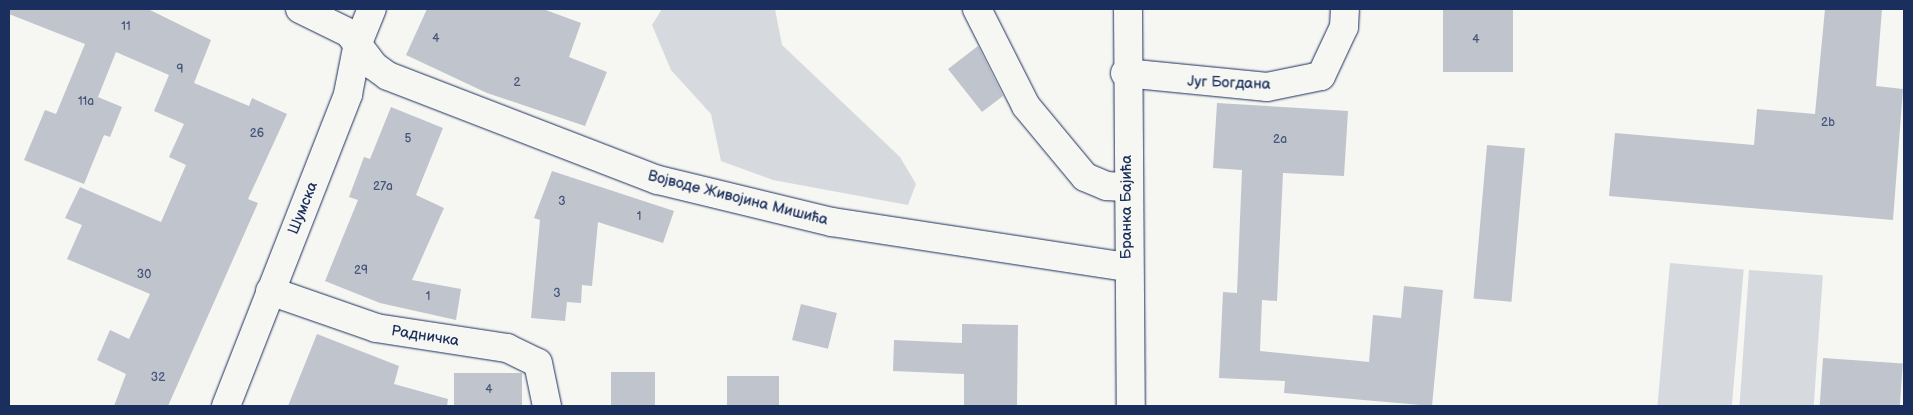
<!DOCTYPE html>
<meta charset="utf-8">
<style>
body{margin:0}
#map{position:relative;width:1913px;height:415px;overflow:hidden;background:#f6f6f2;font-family:"Balsamiq Sans",sans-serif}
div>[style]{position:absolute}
.green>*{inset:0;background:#d6d9dd;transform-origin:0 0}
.building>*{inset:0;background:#c0c4cd;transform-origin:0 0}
.roads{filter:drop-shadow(0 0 1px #1b2f5e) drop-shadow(0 0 1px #1b2f5e)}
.minor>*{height:28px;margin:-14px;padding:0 14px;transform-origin:14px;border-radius:14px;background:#f6f6f2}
.major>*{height:28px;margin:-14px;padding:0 14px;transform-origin:14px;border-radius:14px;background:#f6f6f2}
span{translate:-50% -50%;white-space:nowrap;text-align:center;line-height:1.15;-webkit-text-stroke:4px #f6f6f2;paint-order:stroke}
.number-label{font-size:12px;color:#44547a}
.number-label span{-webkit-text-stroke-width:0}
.street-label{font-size:15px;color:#1b2f5e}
.frame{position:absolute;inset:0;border:10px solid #1b2f5e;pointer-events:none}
</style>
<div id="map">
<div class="green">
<i style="clip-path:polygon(662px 9px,775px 9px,782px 45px,900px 157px,916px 184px,908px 205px,773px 180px,721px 161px,711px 114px,671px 70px,652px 25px)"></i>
<i style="left:1670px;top:263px;width:74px;height:143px;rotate:5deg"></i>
<i style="left:1749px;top:270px;width:74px;height:136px;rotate:4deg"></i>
</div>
<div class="building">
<i style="clip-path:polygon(9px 9px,148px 9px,211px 40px,194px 83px,249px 106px,252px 98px,287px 114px,248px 199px,258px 203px,168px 406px,114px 406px,126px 374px,97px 360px,110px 330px,129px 339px,150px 294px,67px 259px,82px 225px,65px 218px,80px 187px,161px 222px,186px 165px,169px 157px,184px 124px,154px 111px,169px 75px,116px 52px,98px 97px,122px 107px,110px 137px,104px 135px,84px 184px,24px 160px,45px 110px,56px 114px,85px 44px,9px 14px)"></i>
<i style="clip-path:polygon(427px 9px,543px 9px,581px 23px,569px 57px,607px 72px,585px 126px,487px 93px,406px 55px)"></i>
<i style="left:1443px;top:9px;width:70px;height:63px"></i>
<i style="clip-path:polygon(1825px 9px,1882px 9px,1876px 86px,1903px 89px,1893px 220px,1609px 196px,1615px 133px,1754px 145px,1757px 109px,1815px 114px)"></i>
<i style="clip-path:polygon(978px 46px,1003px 96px,982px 112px,948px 69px)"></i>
<i style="clip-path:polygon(1217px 103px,1348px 111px,1344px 176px,1283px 173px,1277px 301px,1262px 300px,1260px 351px,1369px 362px,1373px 315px,1401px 318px,1404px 286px,1443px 290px,1432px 406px,1284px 393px,1285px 381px,1219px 378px,1223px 292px,1237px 293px,1242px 170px,1213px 168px)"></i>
<i style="clip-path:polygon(391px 107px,443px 128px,416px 195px,444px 208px,412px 280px,461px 289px,456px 320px,380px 303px,325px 281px,358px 200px,349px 197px,364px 157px,370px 159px)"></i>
<i style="left:1487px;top:145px;width:38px;height:154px;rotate:5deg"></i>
<i style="clip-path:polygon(552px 171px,674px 211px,663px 243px,598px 222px,592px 286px,582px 285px,581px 303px,567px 302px,565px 321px,531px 318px,540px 220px,534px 218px)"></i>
<i style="left:801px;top:304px;width:37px;height:37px;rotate:14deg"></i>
<i style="clip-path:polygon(962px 324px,1018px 325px,1017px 406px,964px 406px,964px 374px,893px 371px,894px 340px,962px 343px)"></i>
<i style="clip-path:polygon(317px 334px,399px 366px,394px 384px,448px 399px,447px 406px,288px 406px)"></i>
<i style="left:1823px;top:358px;width:80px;height:48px;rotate:4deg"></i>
<i style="left:611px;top:372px;width:44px;height:34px"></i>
<i style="left:454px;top:373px;width:68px;height:33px"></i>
<i style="left:727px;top:376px;width:52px;height:30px"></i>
</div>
<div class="roads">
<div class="minor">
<i style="left:300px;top:9px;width:55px;rotate:26.1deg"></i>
<i style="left:349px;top:33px;width:41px;rotate:52.9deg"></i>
<i style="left:374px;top:66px;width:17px;rotate:36deg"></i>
<i style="left:388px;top:76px;width:289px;rotate:21.1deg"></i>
<i style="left:658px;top:180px;width:179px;rotate:13.6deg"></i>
<i style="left:832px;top:222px;width:298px;rotate:8.7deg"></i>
<i style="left:977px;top:9px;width:109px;rotate:63.2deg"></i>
<i style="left:1026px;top:106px;width:92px;rotate:50.3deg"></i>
<i style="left:1085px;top:177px;width:23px;rotate:23deg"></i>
<i style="left:1106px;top:186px;width:22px;rotate:3deg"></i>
<i style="left:1125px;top:73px;width:143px;rotate:5.6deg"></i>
<i style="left:1267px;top:87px;width:55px;rotate:-11.5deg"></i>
<i style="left:1321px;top:76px;width:54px;rotate:-64.9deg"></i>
<i style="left:1344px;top:27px;width:18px;rotate:-87deg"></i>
<i style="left:270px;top:291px;width:112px;rotate:19.2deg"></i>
<i style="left:376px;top:328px;width:133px;rotate:8.7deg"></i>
<i style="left:507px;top:348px;width:34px;rotate:26deg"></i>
<i style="left:538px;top:363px;width:44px;rotate:78.2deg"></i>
<i style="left:226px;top:406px;width:335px;rotate:-68.6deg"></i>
<i style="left:348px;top:94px;width:52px;rotate:-78.9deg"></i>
<i style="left:358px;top:43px;width:37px;rotate:-68deg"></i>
</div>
<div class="major">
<i style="left:1128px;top:9px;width:397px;rotate:89.6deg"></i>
</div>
</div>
<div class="number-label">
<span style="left:126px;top:27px">11</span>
<span style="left:436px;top:39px">4</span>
<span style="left:1476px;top:40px">4</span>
<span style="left:180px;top:70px">9</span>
<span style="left:517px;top:83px">2</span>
<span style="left:86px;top:102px">11a</span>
<span style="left:1828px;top:123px">2b</span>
<span style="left:257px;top:134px">26</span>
<span style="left:408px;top:139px">5</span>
<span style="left:1280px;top:140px">2a</span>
<span style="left:383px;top:187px">27a</span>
<span style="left:562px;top:202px">3</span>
<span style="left:639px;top:217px">1</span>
<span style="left:361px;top:271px">29</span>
<span style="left:144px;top:275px">30</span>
<span style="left:557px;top:294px">3</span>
<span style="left:428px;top:297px">1</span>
<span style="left:158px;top:378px">32</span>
<span style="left:489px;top:390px">4</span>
</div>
<div class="street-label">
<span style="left:1229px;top:83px;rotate:2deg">Југ Богдана</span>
<span style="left:738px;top:198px;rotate:14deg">Војводе Живојина Мишића</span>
<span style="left:1127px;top:207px;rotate:-90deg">Бранка Бајића</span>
<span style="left:303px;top:208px;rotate:-68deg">Шумска</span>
<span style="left:425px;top:336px;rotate:9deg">Радничка</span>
</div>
<div class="frame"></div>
</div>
